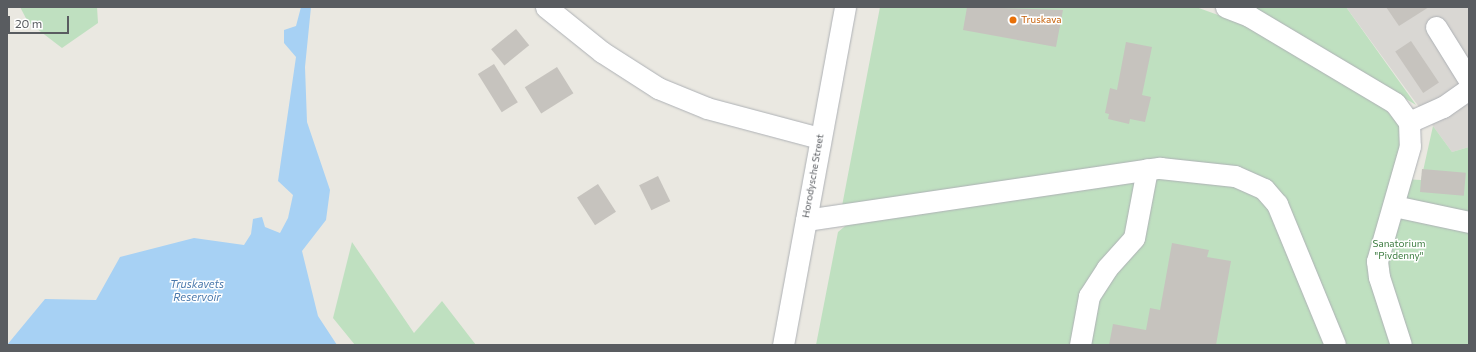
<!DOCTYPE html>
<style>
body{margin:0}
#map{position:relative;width:1476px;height:352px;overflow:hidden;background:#eae8e1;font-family:Commissioner,sans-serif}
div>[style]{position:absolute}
.industrial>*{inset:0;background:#d9d7d3}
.green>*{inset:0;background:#bfe0c0}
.water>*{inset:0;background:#a7d1f4}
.building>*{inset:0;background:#c6c3be;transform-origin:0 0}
.roads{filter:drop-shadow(0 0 1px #aeb1b5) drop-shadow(0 0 1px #aeb1b5)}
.minor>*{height:21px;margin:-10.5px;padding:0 10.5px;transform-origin:10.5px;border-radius:10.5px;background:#fff}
.dots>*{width:11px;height:11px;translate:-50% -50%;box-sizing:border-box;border:2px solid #fff;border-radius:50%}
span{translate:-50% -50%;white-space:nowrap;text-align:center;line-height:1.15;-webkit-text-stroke:3px #fff;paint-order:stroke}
.food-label{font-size:10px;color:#c56008}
.left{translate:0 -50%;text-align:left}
.street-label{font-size:10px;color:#595c60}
.park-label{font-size:10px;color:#3d7c41}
.water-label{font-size:11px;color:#4a79ac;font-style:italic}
.frame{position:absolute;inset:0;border:8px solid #595c60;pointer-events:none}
.scale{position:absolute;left:8px;top:16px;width:61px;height:18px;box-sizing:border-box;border:2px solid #595c60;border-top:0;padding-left:5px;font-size:12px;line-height:14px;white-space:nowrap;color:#595c60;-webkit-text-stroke:3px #fff;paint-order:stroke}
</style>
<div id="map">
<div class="industrial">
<i style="clip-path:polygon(1346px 7px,1469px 7px,1469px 147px,1452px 152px)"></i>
</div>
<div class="green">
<i style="clip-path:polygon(20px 7px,97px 7px,98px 23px,62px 48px,28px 22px)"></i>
<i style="clip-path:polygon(880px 7px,1196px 7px,1243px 24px,1380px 103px,1400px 126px,1402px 179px,1421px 180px,1433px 126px,1452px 152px,1469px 147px,1469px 345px,816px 345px,838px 232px,850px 222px,842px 206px)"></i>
<i style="clip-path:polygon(1253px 7px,1346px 7px,1416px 105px,1267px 15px)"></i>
<i style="clip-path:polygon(352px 242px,414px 333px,442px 301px,476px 345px,355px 345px,333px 318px)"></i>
</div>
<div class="water">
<i style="clip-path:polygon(301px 7px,311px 7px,305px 67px,307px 122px,330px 190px,326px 220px,302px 251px,318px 316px,337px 345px,7px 345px,45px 299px,96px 300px,120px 257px,194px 238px,244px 245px,251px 234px,253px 219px,262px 217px,265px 227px,280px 233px,288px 218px,293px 195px,278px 181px,296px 57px,284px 43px,284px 30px,296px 26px)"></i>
</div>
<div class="building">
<i style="clip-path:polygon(967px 7px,1063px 10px,1056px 47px,963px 30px)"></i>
<i style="clip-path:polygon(1386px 7px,1429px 7px,1399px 26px)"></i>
<i style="left:516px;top:29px;width:21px;height:32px;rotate:51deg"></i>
<i style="left:1411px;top:41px;width:50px;height:19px;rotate:56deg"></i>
<i style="clip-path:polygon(1126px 42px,1152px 47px,1142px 95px,1151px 97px,1145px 122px,1130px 119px,1129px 124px,1108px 119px,1109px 114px,1105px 113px,1110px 88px,1117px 90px)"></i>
<i style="left:494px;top:64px;width:45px;height:19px;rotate:58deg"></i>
<i style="left:557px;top:67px;width:31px;height:38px;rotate:58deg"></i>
<i style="left:1422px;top:169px;width:44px;height:23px;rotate:5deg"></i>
<i style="left:658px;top:176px;width:28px;height:21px;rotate:64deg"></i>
<i style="left:598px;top:184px;width:33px;height:25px;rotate:57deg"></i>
<i style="clip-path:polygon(1172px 243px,1209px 250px,1207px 257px,1231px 261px,1216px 345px,1109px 345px,1113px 324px,1146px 330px,1150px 308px,1160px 310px)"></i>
</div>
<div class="roads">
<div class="minor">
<i style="left:546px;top:7px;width:72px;rotate:38.8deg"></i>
<i style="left:602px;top:52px;width:67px;rotate:32.7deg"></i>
<i style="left:658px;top:88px;width:53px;rotate:22.2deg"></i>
<i style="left:707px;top:108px;width:117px;rotate:14.9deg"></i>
<i style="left:1226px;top:7px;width:25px;rotate:21deg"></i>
<i style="left:1249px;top:16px;width:170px;rotate:30.8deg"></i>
<i style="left:1395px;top:103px;width:24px;rotate:54deg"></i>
<i style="left:1409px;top:122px;width:24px;rotate:88deg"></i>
<i style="left:1410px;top:146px;width:120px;rotate:106deg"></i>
<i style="left:1377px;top:261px;width:16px;rotate:83deg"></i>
<i style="left:1379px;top:277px;width:71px;rotate:72.1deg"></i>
<i style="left:1436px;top:27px;width:62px;rotate:58.1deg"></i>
<i style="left:1409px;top:122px;width:37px;rotate:-24deg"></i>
<i style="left:1443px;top:107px;width:32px;rotate:-35deg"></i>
<i style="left:1394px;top:206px;width:77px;rotate:12deg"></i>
<i style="left:806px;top:220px;width:358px;rotate:-8.4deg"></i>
<i style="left:1160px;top:168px;width:75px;rotate:6.1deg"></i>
<i style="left:1235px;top:176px;width:32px;rotate:24deg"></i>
<i style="left:1264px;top:189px;width:20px;rotate:49deg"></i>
<i style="left:1277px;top:204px;width:152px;rotate:67.6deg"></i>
<i style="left:783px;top:345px;width:344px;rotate:-79.6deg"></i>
<i style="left:1080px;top:345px;width:50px;rotate:-79.6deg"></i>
<i style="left:1089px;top:296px;width:33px;rotate:-57deg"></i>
<i style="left:1107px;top:268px;width:40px;rotate:-48deg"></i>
<i style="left:1134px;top:238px;width:70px;rotate:-79.3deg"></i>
</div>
</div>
<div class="dots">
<i style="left:1013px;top:20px;background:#e8710a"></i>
</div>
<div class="food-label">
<span class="left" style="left:1021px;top:20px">Truskava</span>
</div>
<div class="street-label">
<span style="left:813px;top:176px;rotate:-80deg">Horodysche Street</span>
</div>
<div class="park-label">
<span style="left:1399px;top:249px">Sanatorium<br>"Pivdenny"</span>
</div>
<div class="water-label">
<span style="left:197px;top:291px">Truskavets<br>Reservoir</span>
</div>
<div class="frame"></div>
<div class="scale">20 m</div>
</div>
